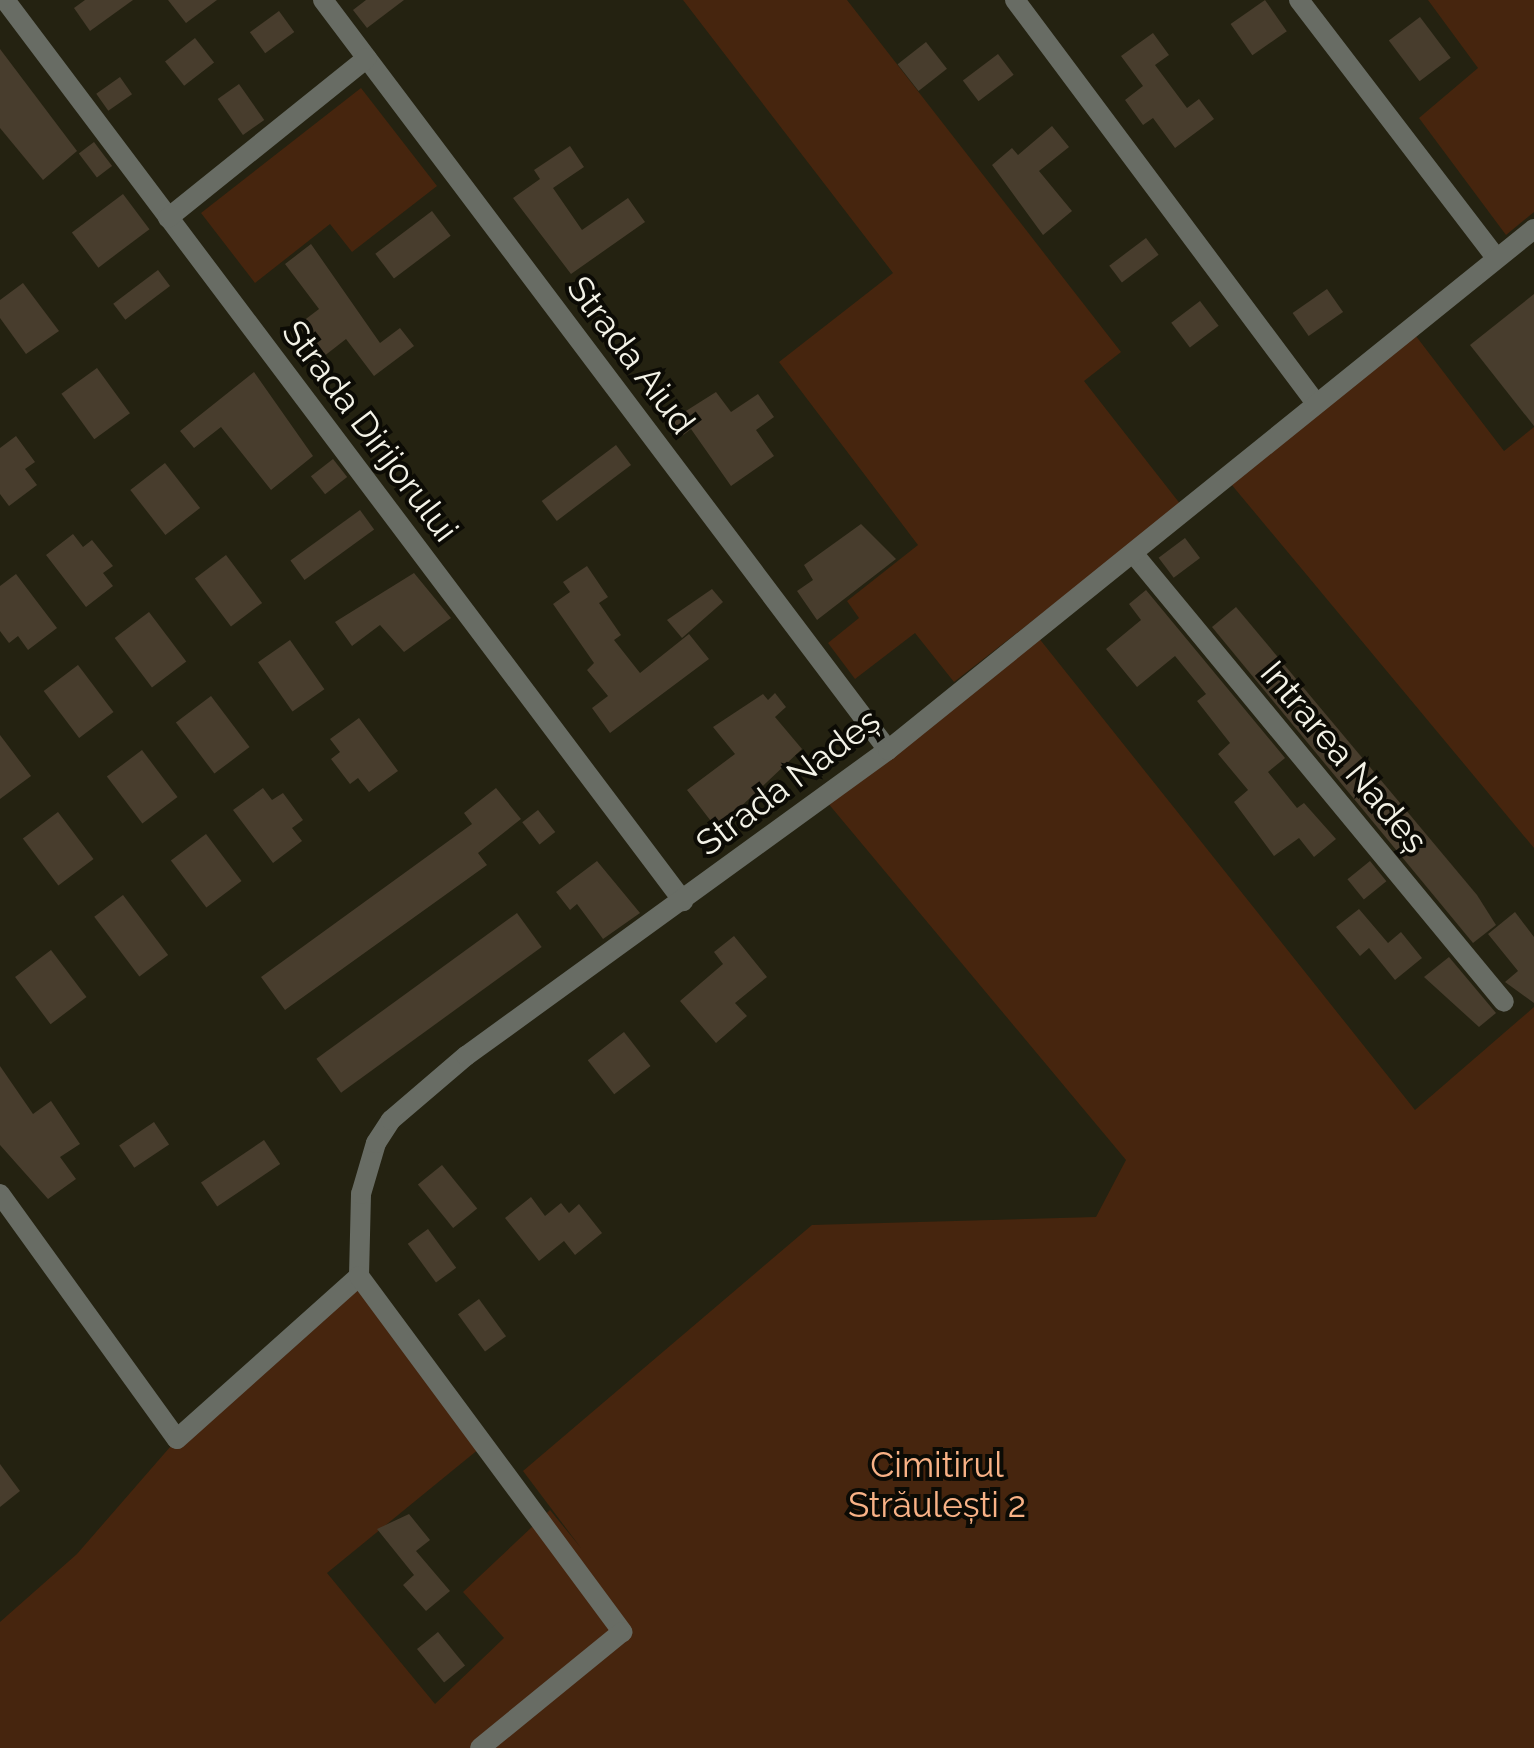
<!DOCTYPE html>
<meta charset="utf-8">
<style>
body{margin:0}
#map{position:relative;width:1534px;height:1748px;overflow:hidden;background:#242211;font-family:Raleway,sans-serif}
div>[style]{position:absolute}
.green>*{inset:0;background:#46250e}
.building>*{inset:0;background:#483d2d;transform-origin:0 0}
.street>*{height:20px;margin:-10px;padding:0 10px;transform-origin:10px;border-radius:10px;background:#686c64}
span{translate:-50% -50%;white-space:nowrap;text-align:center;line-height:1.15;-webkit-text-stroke:8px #0c0b05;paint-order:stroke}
.street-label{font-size:35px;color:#f3f2e7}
.park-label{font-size:35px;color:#f9b286}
</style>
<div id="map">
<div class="green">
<i style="clip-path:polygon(683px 0,847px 0,1121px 352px,1084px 381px,1181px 505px,954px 682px,915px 633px,855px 679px,828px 643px,859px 618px,847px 601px,918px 545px,779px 362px,893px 273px)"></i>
<i style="clip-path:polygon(1428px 0,1534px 0,1534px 212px,1506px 235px,1419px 118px,1478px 68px)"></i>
<i style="clip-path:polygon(361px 88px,437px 186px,352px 252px,330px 224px,255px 283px,201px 213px)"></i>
<i style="clip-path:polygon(1409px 327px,1504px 451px,1534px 427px,1534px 848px,1226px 478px)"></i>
<i style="clip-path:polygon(1034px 632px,1415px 1110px,1534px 1007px,1534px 1748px,0 1748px,0 1622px,77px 1554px,177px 1439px,359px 1276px,485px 1444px,327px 1573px,435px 1704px,504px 1638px,463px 1592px,550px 1510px,581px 1548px,523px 1471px,812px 1225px,1096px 1217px,1126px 1160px,827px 802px)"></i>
</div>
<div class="building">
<i style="clip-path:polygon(85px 0,133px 0,90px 31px,74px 8px)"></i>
<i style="clip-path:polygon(168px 0,217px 0,186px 23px)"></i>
<i style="clip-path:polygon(366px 0,404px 0,367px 28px,353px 10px)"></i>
<i style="left:1265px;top:0;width:38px;height:42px;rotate:55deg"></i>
<i style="left:279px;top:11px;width:26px;height:36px;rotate:54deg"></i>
<i style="left:1420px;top:17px;width:51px;height:39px;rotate:53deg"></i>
<i style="clip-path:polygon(1153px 33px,1169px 55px,1155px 65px,1187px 108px,1199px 99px,1214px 119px,1175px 148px,1153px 118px,1143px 125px,1125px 100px,1143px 86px,1121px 56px)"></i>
<i style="left:195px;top:38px;width:31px;height:38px;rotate:52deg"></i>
<i style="left:926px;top:42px;width:34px;height:36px;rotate:52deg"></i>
<i style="clip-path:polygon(0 49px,77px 151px,43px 180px,0 128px)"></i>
<i style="left:998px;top:54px;width:26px;height:44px;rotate:53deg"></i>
<i style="left:120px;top:77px;width:21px;height:29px;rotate:55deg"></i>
<i style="left:239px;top:84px;width:44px;height:26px;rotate:55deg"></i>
<i style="clip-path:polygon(1052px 126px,1069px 147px,1039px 171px,1072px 211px,1043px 235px,992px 165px,1012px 148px,1018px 155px)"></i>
<i style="left:94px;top:142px;width:30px;height:19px;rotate:53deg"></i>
<i style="clip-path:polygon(570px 146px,584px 167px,553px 188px,582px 230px,628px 198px,645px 222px,571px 274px,513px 198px,540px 179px,534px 170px)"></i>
<i style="left:123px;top:194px;width:44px;height:64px;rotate:53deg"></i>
<i style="left:432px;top:211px;width:31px;height:71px;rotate:53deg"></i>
<i style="left:1146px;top:238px;width:21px;height:46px;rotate:53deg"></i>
<i style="clip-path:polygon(311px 244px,380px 343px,400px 328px,414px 346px,374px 376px,346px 339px,323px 357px,298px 325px,319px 309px,285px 264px)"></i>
<i style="left:158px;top:270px;width:20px;height:56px;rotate:53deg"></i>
<i style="clip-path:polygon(23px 283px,59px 331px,26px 354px,0 318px,0 300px)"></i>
<i style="left:1327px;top:289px;width:28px;height:42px;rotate:55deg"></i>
<i style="clip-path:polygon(1534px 294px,1534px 426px,1470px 345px)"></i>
<i style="left:1200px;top:301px;width:31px;height:36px;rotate:53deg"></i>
<i style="left:97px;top:368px;width:56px;height:44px;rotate:54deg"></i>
<i style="clip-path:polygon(254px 372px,313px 456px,271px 490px,221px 427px,194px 448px,180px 431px)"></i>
<i style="clip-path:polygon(716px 392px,731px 412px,758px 394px,774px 417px,756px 430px,774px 456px,731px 486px,691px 429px,682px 436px,670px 421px)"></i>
<i style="clip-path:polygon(16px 436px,35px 462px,25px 469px,37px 485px,9px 506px,0 494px,0 448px)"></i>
<i style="left:616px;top:445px;width:25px;height:93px;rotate:53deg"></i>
<i style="left:333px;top:459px;width:23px;height:28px;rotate:52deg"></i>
<i style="left:165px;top:463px;width:57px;height:44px;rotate:52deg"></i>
<i style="left:360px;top:510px;width:24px;height:86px;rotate:54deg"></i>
<i style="clip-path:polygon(861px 524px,896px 559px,817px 620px,797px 591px,813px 580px,804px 565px)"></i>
<i style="clip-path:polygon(73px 534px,83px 547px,92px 540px,113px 566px,103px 573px,113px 586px,86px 607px,46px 555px)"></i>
<i style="left:1185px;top:538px;width:25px;height:33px;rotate:53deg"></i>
<i style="left:226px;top:555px;width:60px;height:39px;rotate:53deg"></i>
<i style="clip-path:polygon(587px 566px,608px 597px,599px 603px,621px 635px,614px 640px,640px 673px,689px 634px,709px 659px,610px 733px,592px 708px,608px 696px,587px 670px,594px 663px,553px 604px,570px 592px,563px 582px)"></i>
<i style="clip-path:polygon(414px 573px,451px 618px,404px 652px,380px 625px,352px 646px,335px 622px)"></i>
<i style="clip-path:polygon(16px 574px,57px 628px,28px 650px,18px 636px,9px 643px,0 631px,0 586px)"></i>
<i style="clip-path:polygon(712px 589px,723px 602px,682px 638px,667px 620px)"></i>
<i style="clip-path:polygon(1146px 590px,1285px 758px,1268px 772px,1297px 808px,1304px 803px,1336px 839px,1314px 857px,1299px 838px,1274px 856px,1234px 802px,1248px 790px,1218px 754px,1230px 743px,1197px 701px,1206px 694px,1175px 656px,1137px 687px,1106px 649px,1141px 620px,1129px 604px)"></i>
<i style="clip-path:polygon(1236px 607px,1477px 895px,1496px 925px,1473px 943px,1212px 627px)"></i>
<i style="left:149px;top:612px;width:62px;height:43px;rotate:53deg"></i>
<i style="left:290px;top:640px;width:60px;height:39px;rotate:55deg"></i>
<i style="left:78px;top:665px;width:59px;height:43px;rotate:53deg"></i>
<i style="clip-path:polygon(775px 693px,786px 707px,775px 717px,802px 749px,717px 829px,687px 790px,735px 754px,713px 727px,763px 694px,768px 700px)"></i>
<i style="left:211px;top:696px;width:64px;height:44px;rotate:53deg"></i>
<i style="clip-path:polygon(359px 718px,398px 771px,369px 792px,358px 778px,350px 784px,331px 759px,340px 752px,330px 739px)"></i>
<i style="clip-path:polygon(0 735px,31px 776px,0 799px)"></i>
<i style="left:142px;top:750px;width:59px;height:44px;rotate:53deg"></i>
<i style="clip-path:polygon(263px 788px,272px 800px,283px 793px,303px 820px,292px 828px,302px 841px,273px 863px,233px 810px)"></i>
<i style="clip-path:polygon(496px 788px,521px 819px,478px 853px,487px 865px,285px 1010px,261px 977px,472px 824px,464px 813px)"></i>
<i style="left:538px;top:810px;width:28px;height:20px;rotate:52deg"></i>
<i style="left:58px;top:812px;width:59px;height:44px;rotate:53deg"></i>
<i style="left:206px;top:834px;width:59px;height:44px;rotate:53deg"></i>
<i style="clip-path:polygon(597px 861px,640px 913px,603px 939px,577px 904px,570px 910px,556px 892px)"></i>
<i style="left:1370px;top:861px;width:26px;height:29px;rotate:51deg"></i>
<i style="left:123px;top:895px;width:75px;height:36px;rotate:53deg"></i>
<i style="clip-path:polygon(1359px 909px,1388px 943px,1401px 932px,1422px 958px,1395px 980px,1369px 948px,1360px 956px,1336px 927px)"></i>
<i style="clip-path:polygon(1515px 912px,1534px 937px,1534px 1003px,1505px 982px,1518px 971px,1488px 934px)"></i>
<i style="left:517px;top:913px;width:42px;height:248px;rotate:54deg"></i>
<i style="clip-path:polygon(734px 936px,767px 977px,735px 1003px,747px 1016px,716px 1043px,680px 1001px,723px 964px,714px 952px)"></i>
<i style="left:51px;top:950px;width:59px;height:45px;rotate:53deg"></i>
<i style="clip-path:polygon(1449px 957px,1496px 1013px,1479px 1027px,1424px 977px)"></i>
<i style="left:624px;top:1032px;width:43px;height:46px;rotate:52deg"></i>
<i style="clip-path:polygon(0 1066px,33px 1114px,51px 1101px,80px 1144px,60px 1157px,76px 1179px,48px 1199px,0 1145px)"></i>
<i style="left:154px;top:1122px;width:27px;height:42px;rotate:56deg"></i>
<i style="left:264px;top:1140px;width:29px;height:76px;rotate:56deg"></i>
<i style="left:442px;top:1165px;width:56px;height:31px;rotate:51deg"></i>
<i style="clip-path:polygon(531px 1197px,545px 1216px,561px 1203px,569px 1213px,579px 1204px,602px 1233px,575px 1255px,564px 1241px,539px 1261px,505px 1218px)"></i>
<i style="left:428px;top:1229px;width:48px;height:25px;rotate:54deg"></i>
<i style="left:479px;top:1299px;width:46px;height:26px;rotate:54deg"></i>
<i style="clip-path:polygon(0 1464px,20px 1491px,0 1507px)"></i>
<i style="clip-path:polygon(409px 1514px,430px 1540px,416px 1551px,450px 1591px,426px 1611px,403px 1585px,414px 1575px,377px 1529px)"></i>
<i style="left:438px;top:1632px;width:43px;height:27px;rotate:51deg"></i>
</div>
<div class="street">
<i style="left:5px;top:0;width:1128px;rotate:53.04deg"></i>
<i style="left:323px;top:0;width:939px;rotate:53.01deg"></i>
<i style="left:1015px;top:0;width:502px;rotate:53.27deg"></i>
<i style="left:1299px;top:0;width:325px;rotate:52.6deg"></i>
<i style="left:168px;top:218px;width:255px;rotate:-38.8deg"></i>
<i style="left:1133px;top:553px;width:582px;rotate:50.43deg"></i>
<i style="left:0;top:1194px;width:302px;rotate:54.2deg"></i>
<i style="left:177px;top:1439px;width:244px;rotate:-41.8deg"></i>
<i style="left:359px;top:1276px;width:82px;rotate:-88.6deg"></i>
<i style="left:361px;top:1194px;width:53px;rotate:-73.6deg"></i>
<i style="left:376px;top:1143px;width:27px;rotate:-57deg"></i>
<i style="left:391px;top:1120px;width:99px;rotate:-40.5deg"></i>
<i style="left:466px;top:1056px;width:521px;rotate:-35.95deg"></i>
<i style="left:888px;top:750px;width:830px;rotate:-38.89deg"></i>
<i style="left:359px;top:1276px;width:443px;rotate:53.5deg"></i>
<i style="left:622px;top:1632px;width:183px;rotate:140.8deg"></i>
</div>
<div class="street-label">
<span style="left:631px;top:355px;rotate:53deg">Strada Aiud</span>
<span style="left:370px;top:431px;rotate:53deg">Strada Dirijorului</span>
<span style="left:1344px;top:757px;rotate:50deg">Intrarea Nadeș</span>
<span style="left:788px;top:782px;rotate:-37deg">Strada Nadeș</span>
</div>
<div class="park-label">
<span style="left:937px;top:1485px">Cimitirul<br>Străulești 2</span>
</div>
</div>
